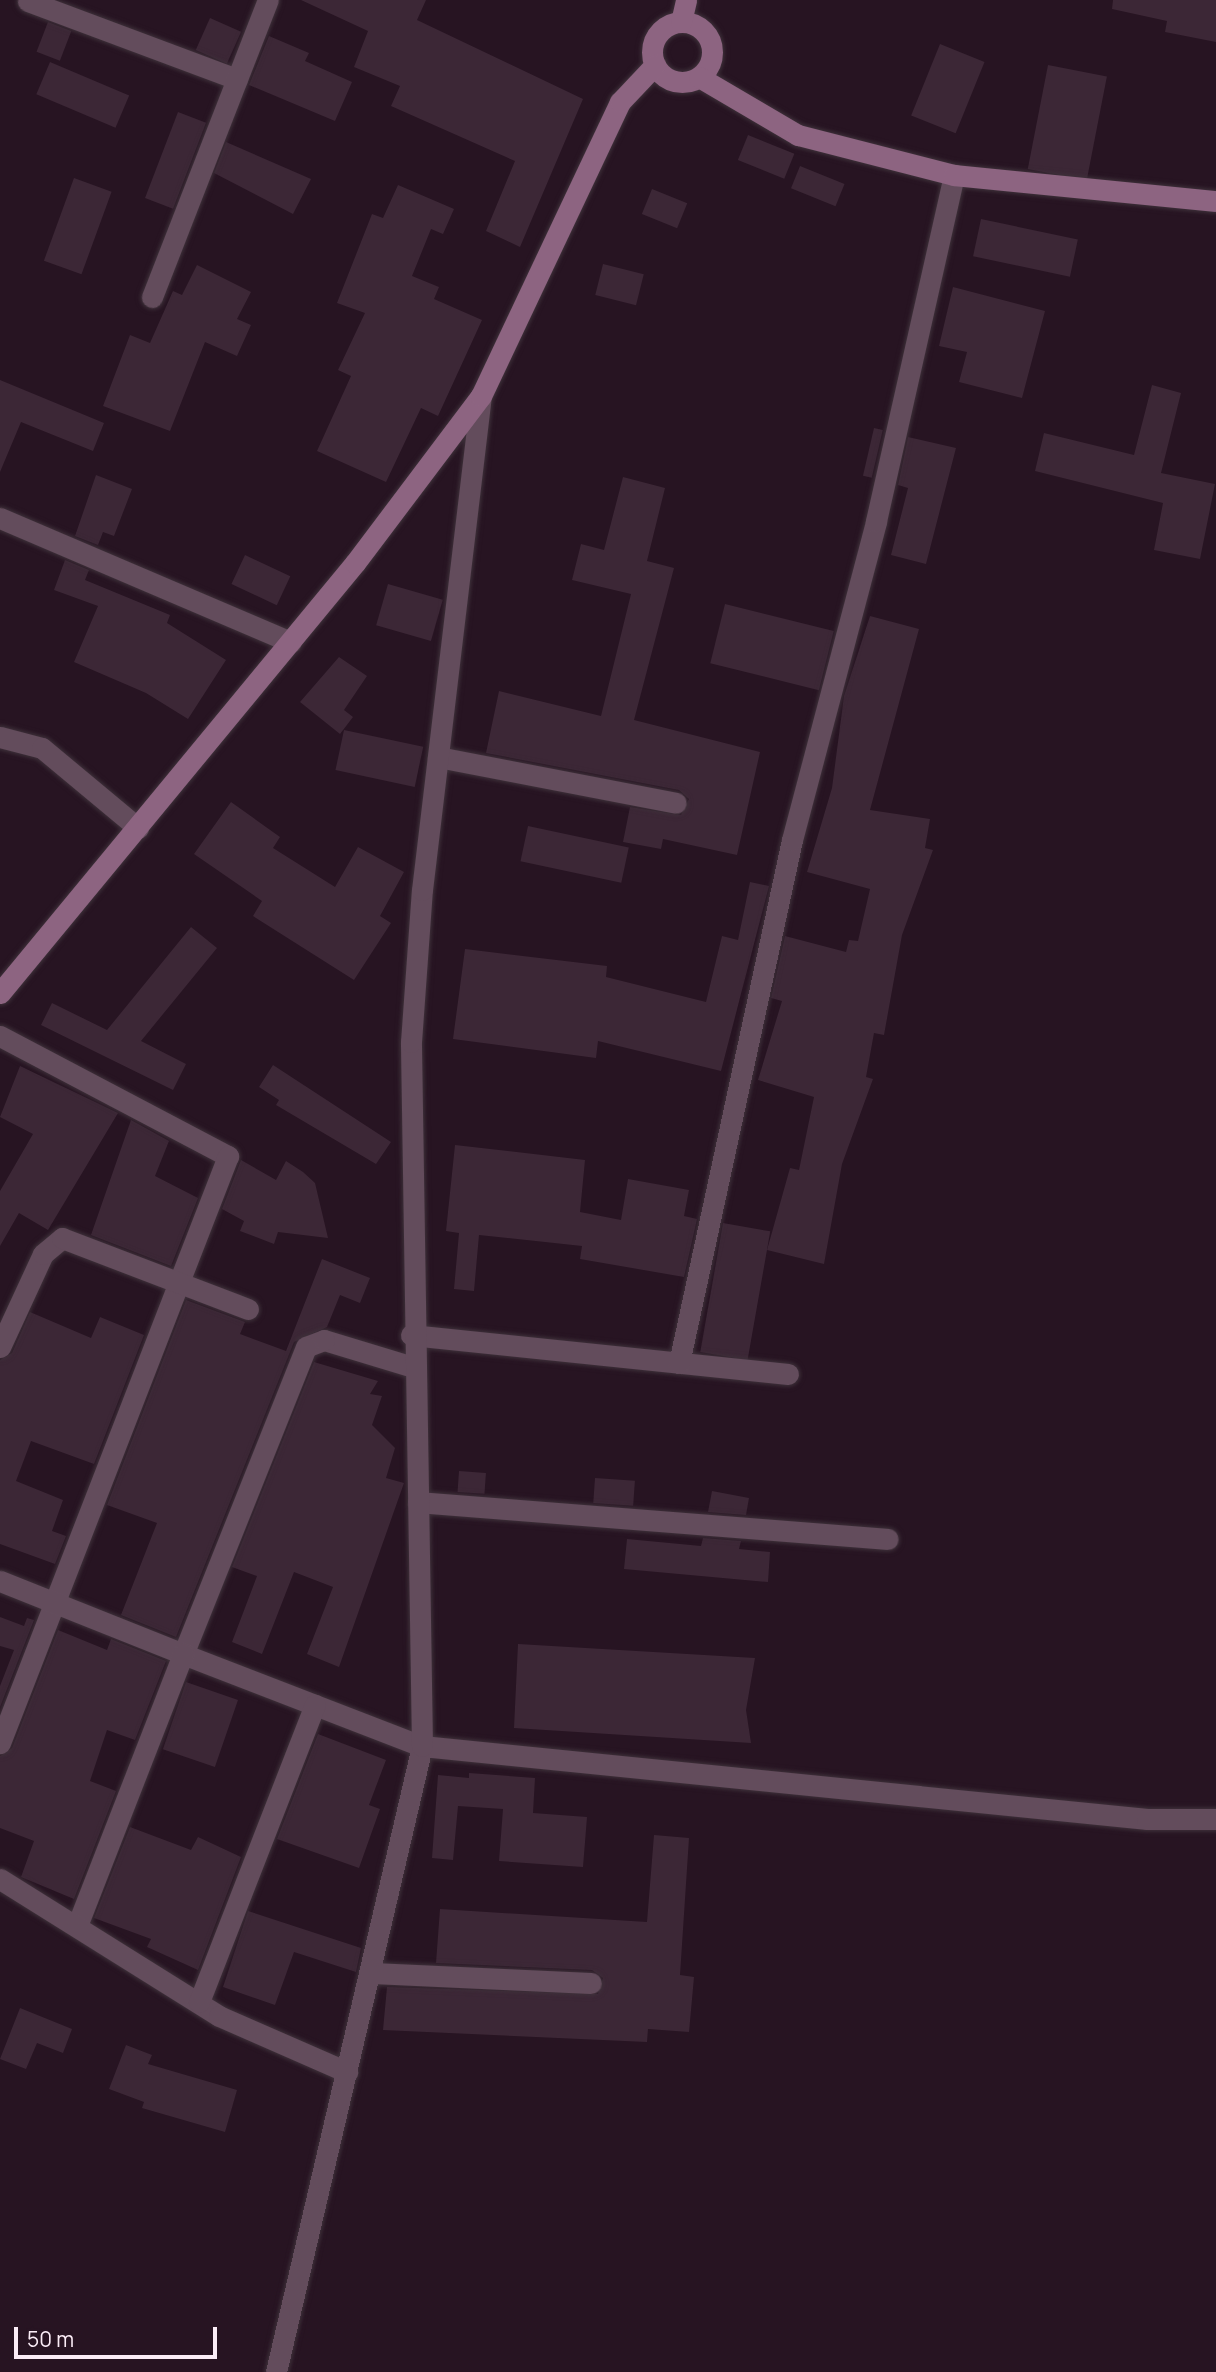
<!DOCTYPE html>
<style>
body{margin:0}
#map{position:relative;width:1216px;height:2372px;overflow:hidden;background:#271422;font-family:Manrope,sans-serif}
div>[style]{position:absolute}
.building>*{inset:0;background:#3c2736;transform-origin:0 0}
.roads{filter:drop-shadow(0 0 2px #3e313a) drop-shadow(0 0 2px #3e313a)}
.street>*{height:21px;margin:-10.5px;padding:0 10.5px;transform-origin:10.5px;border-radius:10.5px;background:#634c5c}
.secondary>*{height:21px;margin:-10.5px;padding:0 10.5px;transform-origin:10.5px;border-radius:10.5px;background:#8d6481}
.secondary>.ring{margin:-10.5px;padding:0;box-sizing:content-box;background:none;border:21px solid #8d6481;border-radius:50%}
span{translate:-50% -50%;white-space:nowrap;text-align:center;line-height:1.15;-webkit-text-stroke:5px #271422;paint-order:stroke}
.scale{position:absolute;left:14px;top:2327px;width:203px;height:32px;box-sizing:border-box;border:4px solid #fbedf7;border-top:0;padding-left:9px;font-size:21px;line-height:24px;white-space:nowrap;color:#fbedf7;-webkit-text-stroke:5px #271422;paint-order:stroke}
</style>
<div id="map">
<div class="building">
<i style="clip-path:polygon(301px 0,426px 0,417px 20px,583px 99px,520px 247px,486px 231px,515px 161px,391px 106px,400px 86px,354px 67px,368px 31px)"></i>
<i style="clip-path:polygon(1113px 0,1216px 0,1216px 42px,1165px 32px,1167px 21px,1112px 9px)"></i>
<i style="left:210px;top:18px;width:34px;height:35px;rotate:24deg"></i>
<i style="left:48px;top:22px;width:25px;height:32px;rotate:21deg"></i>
<i style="clip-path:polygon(269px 36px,309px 53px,305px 61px,352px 82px,335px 121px,249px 85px)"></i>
<i style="left:940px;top:44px;width:48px;height:77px;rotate:22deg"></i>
<i style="left:50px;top:62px;width:86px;height:35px;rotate:23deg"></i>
<i style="left:1048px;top:65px;width:60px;height:106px;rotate:11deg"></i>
<i style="left:178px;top:112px;width:30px;height:92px;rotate:21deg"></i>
<i style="left:748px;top:135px;width:50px;height:27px;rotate:22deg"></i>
<i style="clip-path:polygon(226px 142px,311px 179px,293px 214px,214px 173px)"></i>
<i style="left:800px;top:166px;width:48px;height:24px;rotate:22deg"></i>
<i style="left:74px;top:178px;width:40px;height:88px;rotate:20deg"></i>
<i style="clip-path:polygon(398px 185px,454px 209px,443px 234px,431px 229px,412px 276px,439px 287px,434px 299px,482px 320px,438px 416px,421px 408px,386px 482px,317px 451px,351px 376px,338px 370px,365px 313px,337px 303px,372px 214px,383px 218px)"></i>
<i style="left:652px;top:189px;width:38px;height:27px;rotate:22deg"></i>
<i style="left:981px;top:219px;width:99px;height:38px;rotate:12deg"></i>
<i style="left:603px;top:264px;width:42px;height:32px;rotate:14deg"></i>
<i style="clip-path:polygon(197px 265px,251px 292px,237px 319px,251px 325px,237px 356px,205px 342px,170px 431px,103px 406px,130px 335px,150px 343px,173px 291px,182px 295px)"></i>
<i style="clip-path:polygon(953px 287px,1045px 311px,1022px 398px,959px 382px,967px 352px,939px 346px)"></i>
<i style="clip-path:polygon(0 380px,104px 423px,93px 451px,21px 422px,0 472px)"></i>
<i style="clip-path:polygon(1152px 385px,1181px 393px,1161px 473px,1215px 484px,1200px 559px,1154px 550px,1163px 503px,1035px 471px,1044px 433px,1134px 455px)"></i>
<i style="left:874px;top:428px;width:9px;height:49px;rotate:13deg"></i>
<i style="clip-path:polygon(908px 437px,956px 448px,926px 564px,891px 555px,908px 488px,898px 485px)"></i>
<i style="clip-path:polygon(96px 475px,132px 489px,114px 536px,103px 532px,98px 545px,75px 536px)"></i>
<i style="clip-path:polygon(623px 477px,665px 488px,647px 561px,674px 568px,634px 720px,760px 752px,737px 855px,663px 839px,661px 849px,623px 842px,630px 807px,681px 815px,689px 799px,679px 790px,486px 753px,499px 691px,601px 716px,631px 594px,572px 580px,581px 544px,604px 550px)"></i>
<i style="left:245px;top:555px;width:50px;height:32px;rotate:25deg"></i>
<i style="clip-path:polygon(65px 560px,89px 570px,85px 580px,170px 615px,167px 623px,226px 660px,188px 719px,146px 693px,74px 662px,98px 606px,54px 590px)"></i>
<i style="left:388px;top:584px;width:57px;height:43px;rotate:16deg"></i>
<i style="left:725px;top:604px;width:112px;height:61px;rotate:14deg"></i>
<i style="clip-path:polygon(870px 616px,919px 629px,870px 810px,930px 819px,925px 848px,933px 850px,902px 935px,884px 1035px,874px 1033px,866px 1077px,873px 1079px,842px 1164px,824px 1264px,767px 1250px,790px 1168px,799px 1170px,814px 1097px,758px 1080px,782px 1001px,771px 998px,785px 936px,846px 952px,849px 940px,858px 941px,870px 889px,807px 872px,832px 788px,844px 696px)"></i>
<i style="clip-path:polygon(339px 657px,367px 676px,344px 710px,353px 717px,340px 734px,300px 702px)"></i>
<i style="left:344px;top:730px;width:81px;height:41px;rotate:12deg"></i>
<i style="clip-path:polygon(231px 802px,280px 837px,273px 848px,335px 887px,358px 847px,404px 872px,380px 916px,391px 923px,354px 980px,253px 916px,262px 901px,194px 854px)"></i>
<i style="left:528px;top:826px;width:103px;height:36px;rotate:12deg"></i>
<i style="clip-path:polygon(750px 882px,769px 886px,721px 1071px,598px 1041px,596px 1058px,453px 1039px,465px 949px,607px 966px,606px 977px,706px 1002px,722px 936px,738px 940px)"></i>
<i style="clip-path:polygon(191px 927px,217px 948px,141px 1041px,186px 1064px,173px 1090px,41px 1025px,52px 1003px,107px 1030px)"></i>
<i style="clip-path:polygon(273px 1065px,391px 1142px,376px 1164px,276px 1105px,279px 1100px,259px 1087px)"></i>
<i style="clip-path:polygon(20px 1066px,118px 1113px,48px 1230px,19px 1213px,0 1246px,0 1191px,33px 1134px,0 1117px)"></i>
<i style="clip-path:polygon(131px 1120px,169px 1141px,155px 1176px,198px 1198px,171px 1266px,91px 1235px)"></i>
<i style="clip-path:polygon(455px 1145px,585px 1160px,580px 1212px,621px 1220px,628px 1179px,689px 1190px,684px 1216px,697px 1219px,684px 1277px,580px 1259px,582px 1246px,479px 1235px,474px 1291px,454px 1289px,459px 1233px,446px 1231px)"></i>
<i style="clip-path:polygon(241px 1160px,276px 1180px,286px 1161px,303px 1172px,315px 1183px,328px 1238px,278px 1232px,274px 1244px,240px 1231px,244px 1221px,222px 1209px)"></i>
<i style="left:723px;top:1223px;width:48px;height:131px;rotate:10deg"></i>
<i style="clip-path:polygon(322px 1259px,370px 1278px,360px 1303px,340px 1295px,327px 1327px,294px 1342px,176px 1637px,121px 1615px,157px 1523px,107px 1505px,186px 1300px,245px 1322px,240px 1334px,286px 1351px)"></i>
<i style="clip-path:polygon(30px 1312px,91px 1338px,100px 1317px,144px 1335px,94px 1464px,31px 1441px,16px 1481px,63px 1500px,52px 1531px,66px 1536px,55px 1564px,0 1544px,0 1360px,12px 1353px)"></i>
<i style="clip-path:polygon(314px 1362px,378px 1381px,370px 1394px,382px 1396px,372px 1425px,395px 1448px,386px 1478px,404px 1483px,339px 1667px,307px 1654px,333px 1587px,294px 1572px,262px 1654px,232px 1642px,257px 1576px,232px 1567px)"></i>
<i style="left:459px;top:1471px;width:27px;height:21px;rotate:4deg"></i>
<i style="left:595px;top:1478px;width:40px;height:25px;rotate:4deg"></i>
<i style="clip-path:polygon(712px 1491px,749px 1498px,746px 1515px,708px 1512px)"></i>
<i style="clip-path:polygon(703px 1538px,741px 1541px,739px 1549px,770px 1552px,768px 1582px,624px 1569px,627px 1539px,701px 1546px)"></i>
<i style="clip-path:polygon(0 1617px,24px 1626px,27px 1618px,34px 1620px,0 1707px,0 1686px,14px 1650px,0 1646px)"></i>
<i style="clip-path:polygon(58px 1630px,107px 1650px,111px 1639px,166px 1661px,135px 1740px,107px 1730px,90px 1781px,116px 1791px,74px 1899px,21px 1877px,34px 1841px,0 1828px,0 1756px,12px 1748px)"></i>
<i style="clip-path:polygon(518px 1644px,755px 1658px,746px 1710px,751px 1743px,514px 1728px)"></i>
<i style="left:186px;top:1682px;width:55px;height:71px;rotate:19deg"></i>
<i style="clip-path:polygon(318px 1734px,386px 1760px,369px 1805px,380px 1809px,359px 1868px,277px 1839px)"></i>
<i style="clip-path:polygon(469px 1773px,535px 1778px,533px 1813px,587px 1817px,583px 1867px,499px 1861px,503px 1809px,458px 1806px,453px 1860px,432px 1858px,438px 1775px,469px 1778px)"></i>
<i style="clip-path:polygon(130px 1827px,191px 1850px,198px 1837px,241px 1857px,198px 1970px,147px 1947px,151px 1939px,94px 1918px)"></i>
<i style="clip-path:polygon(654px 1835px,689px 1838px,680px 1975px,694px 1977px,689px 2032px,648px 2029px,647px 2042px,383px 2030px,387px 1987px,598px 1994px,603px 1978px,592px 1970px,436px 1963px,440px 1909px,647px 1922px)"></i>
<i style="clip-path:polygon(248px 1911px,361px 1948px,356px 1972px,294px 1952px,275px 2005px,223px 1987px)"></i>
<i style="clip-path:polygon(20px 2008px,72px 2029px,63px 2053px,37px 2043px,26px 2069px,0 2059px)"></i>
<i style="clip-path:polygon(126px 2045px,152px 2055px,148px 2064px,237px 2090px,225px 2132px,142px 2108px,144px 2102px,109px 2089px)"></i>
</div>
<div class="roads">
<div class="street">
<i style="left:28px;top:1px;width:223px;rotate:20.5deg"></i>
<i style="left:152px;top:297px;width:319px;rotate:-68.7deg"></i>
<i style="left:0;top:518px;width:316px;rotate:23.1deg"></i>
<i style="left:0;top:737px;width:43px;rotate:14.7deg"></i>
<i style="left:42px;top:748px;width:125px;rotate:39.8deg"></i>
<i style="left:438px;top:757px;width:242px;rotate:10.9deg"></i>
<i style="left:0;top:1036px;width:258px;rotate:27.8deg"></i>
<i style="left:228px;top:1156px;width:630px;rotate:111.23deg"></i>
<i style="left:411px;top:1335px;width:379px;rotate:5.9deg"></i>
<i style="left:0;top:1347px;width:102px;rotate:-65.2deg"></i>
<i style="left:43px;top:1254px;width:25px;rotate:-40deg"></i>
<i style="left:62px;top:1238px;width:199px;rotate:20.9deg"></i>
<i style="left:679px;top:1363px;width:535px;rotate:-77.81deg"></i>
<i style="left:792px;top:840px;width:330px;rotate:-75.2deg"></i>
<i style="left:876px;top:521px;width:355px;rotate:-77.3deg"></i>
<i style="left:413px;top:1367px;width:93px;rotate:-163.1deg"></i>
<i style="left:324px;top:1340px;width:19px;rotate:159deg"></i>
<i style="left:306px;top:1347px;width:331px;rotate:111.8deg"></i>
<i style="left:183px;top:1654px;width:256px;rotate:21.1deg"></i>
<i style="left:422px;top:1746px;width:729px;rotate:5.75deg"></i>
<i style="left:1147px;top:1819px;width:69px"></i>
<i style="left:418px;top:1502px;width:471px;rotate:4.5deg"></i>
<i style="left:0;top:1581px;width:197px;rotate:21.7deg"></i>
<i style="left:183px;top:1654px;width:290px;rotate:111.3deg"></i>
<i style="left:0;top:1879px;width:258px;rotate:32deg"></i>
<i style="left:219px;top:2016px;width:140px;rotate:23.6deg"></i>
<i style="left:372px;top:1973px;width:219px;rotate:2.6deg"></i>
<i style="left:199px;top:2002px;width:319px;rotate:-68.7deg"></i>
<i style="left:276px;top:2372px;width:643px;rotate:-76.87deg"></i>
<i style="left:422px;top:1746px;width:704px;rotate:-90.9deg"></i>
<i style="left:411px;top:1042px;width:152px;rotate:-85.9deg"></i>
<i style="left:422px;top:890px;width:498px;rotate:-83.2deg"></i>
</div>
<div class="secondary">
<i class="ring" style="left:652px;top:22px;width:39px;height:39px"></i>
<i style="left:681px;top:22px;width:23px;rotate:-77deg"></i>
<i style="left:699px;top:77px;width:115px;rotate:30.4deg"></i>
<i style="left:798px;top:135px;width:161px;rotate:14.4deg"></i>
<i style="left:954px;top:175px;width:263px;rotate:5.7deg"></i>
<i style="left:0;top:993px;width:558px;rotate:-50.46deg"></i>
<i style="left:355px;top:563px;width:209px;rotate:-53deg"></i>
<i style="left:481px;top:396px;width:325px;rotate:-64.7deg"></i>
<i style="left:620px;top:102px;width:51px;rotate:-46.6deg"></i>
</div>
</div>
<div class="scale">50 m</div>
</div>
